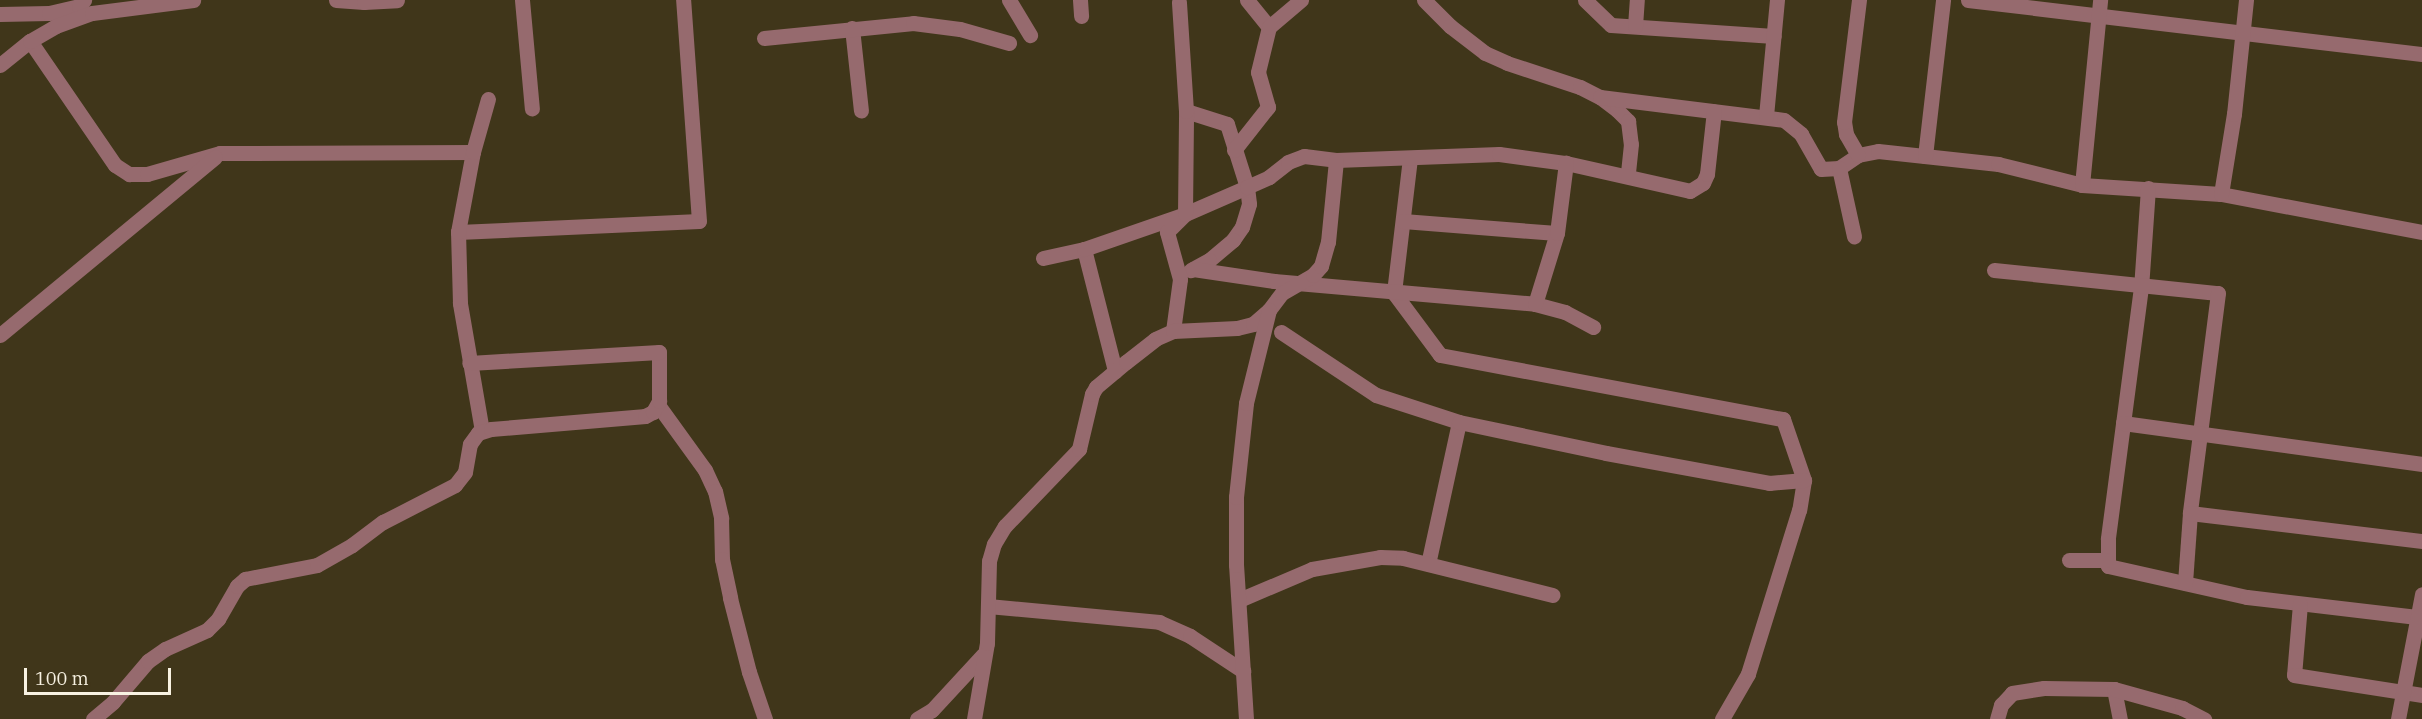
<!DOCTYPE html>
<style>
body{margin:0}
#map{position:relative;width:2422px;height:719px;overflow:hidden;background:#40361a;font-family:"IBM Plex Serif",serif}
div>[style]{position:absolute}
.minor>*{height:15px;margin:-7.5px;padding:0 7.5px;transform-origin:7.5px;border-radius:7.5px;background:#966a6e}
span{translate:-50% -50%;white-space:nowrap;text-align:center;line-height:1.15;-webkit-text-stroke:4.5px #40361a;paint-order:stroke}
.scale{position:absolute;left:24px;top:668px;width:147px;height:27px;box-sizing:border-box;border:3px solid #f8f2e2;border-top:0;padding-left:8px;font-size:18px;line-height:21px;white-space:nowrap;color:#f8f2e2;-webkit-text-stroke:4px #40361a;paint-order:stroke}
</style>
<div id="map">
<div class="minor">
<i style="left:336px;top:0;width:28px;rotate:4deg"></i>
<i style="left:364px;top:2px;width:33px;rotate:-3deg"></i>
<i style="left:522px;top:0;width:109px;rotate:84.8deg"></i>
<i style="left:1009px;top:0;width:41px;rotate:59deg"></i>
<i style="left:1080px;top:0;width:16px;rotate:86deg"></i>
<i style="left:1247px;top:0;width:35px;rotate:51deg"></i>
<i style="left:1424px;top:0;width:37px;rotate:45deg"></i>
<i style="left:1450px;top:26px;width:44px;rotate:37.6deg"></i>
<i style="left:1485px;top:53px;width:24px;rotate:24deg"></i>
<i style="left:1507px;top:63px;width:77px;rotate:18.2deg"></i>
<i style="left:1580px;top:87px;width:22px;rotate:27deg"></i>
<i style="left:1600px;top:97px;width:21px;rotate:37deg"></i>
<i style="left:1617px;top:110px;width:16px;rotate:45deg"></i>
<i style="left:1628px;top:121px;width:23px;rotate:83deg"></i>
<i style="left:1631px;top:144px;width:31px;rotate:96deg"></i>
<i style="left:1585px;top:0;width:36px;rotate:44deg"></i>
<i style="left:1611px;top:25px;width:163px;rotate:3.9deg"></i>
<i style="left:1968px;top:0;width:457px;rotate:6.8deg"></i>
<i style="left:0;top:14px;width:49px;rotate:-1.2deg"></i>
<i style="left:49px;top:13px;width:31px;rotate:-13deg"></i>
<i style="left:79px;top:6px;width:8px;rotate:-50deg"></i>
<i style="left:1635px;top:26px;width:26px;rotate:-86deg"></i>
<i style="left:852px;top:28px;width:83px;rotate:83.8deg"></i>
<i style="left:764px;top:38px;width:150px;rotate:-5.7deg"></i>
<i style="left:913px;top:23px;width:47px;rotate:7.3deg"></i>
<i style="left:960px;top:29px;width:51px;rotate:15.9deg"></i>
<i style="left:30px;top:41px;width:150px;rotate:55.6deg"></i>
<i style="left:115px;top:165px;width:17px;rotate:33deg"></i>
<i style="left:129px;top:174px;width:18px"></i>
<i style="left:147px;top:174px;width:76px;rotate:-16deg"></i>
<i style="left:220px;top:153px;width:253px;rotate:-0.2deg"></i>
<i style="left:0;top:65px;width:38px;rotate:-39deg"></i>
<i style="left:30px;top:41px;width:30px;rotate:-30deg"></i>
<i style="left:56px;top:26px;width:38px;rotate:-20deg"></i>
<i style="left:92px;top:13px;width:102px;rotate:-7.3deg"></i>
<i style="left:1600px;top:97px;width:185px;rotate:7.1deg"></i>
<i style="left:1784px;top:120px;width:22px;rotate:39deg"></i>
<i style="left:1801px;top:134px;width:40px;rotate:60.3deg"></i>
<i style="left:1821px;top:169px;width:18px;rotate:-3deg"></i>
<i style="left:1839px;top:168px;width:23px;rotate:-34deg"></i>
<i style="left:1858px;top:155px;width:20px;rotate:-11deg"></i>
<i style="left:1878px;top:151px;width:121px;rotate:6.2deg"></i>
<i style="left:1998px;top:164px;width:87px;rotate:14deg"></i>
<i style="left:2082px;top:185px;width:139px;rotate:3.7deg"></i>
<i style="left:2221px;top:194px;width:205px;rotate:10.7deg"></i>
<i style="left:1186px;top:111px;width:43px;rotate:17.6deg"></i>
<i style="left:1227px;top:124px;width:66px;rotate:72.4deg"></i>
<i style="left:1247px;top:187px;width:17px;rotate:83deg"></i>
<i style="left:1249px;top:204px;width:24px;rotate:107deg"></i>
<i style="left:1242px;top:227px;width:16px;rotate:125deg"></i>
<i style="left:1233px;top:240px;width:31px;rotate:140deg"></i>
<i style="left:1209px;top:260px;width:21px;rotate:151deg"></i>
<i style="left:1766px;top:116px;width:117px;rotate:-84.6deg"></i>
<i style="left:1234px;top:150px;width:55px;rotate:-51.7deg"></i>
<i style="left:1268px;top:107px;width:36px;rotate:-106deg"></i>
<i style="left:1258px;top:72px;width:46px;rotate:-76.3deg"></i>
<i style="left:1269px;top:27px;width:42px;rotate:-40.2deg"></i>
<i style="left:1858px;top:155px;width:24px;rotate:-120deg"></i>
<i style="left:1846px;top:134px;width:12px;rotate:-99deg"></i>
<i style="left:1844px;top:122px;width:123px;rotate:-83deg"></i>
<i style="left:1925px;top:156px;width:157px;rotate:-83.4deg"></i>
<i style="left:1410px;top:158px;width:136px;rotate:96.8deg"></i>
<i style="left:1394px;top:293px;width:77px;rotate:53.4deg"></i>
<i style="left:1440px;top:355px;width:349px;rotate:10.6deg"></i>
<i style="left:1783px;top:419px;width:65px;rotate:71deg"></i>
<i style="left:1804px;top:480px;width:30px;rotate:99deg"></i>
<i style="left:1799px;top:510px;width:172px;rotate:107.3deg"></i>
<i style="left:1748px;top:674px;width:52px;rotate:120deg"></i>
<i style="left:1839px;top:168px;width:70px;rotate:77.6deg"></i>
<i style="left:2082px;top:185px;width:186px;rotate:-84.4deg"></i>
<i style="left:2148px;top:188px;width:99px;rotate:94deg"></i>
<i style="left:2141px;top:287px;width:254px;rotate:97.5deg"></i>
<i style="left:2108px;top:539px;width:27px;rotate:90deg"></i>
<i style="left:2108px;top:566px;width:142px;rotate:12.6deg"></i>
<i style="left:2247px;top:597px;width:171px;rotate:6.7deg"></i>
<i style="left:2221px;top:194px;width:81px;rotate:-80.8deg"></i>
<i style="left:2234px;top:114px;width:115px;rotate:-84deg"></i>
<i style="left:1403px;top:221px;width:154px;rotate:4.5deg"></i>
<i style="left:458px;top:232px;width:241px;rotate:-2.6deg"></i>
<i style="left:699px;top:221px;width:222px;rotate:-94.1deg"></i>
<i style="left:1084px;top:249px;width:126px;rotate:75.7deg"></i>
<i style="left:1043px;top:258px;width:42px;rotate:-12.4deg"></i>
<i style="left:1084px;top:249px;width:107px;rotate:-19.1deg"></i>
<i style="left:1185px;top:214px;width:68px;rotate:-23.5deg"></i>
<i style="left:1247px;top:187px;width:24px;rotate:-24deg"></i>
<i style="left:1269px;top:177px;width:24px;rotate:-38deg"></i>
<i style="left:1288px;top:162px;width:17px;rotate:-21deg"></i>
<i style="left:1304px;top:156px;width:32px;rotate:7deg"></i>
<i style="left:1336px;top:160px;width:163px;rotate:-2.1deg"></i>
<i style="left:1499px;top:154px;width:68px;rotate:7.7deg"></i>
<i style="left:1566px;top:163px;width:127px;rotate:12.7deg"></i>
<i style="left:1690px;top:191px;width:15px;rotate:-32deg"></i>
<i style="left:1703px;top:183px;width:10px;rotate:-66deg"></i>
<i style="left:1707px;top:174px;width:63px;rotate:-83.7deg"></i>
<i style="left:1193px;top:269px;width:82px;rotate:8.4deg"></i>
<i style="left:1274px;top:281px;width:262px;rotate:5deg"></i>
<i style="left:1535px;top:304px;width:31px;rotate:15deg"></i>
<i style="left:1565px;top:312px;width:32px;rotate:28deg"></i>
<i style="left:1994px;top:270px;width:225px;rotate:5.9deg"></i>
<i style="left:2218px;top:293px;width:222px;rotate:97.3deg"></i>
<i style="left:2190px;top:513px;width:70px;rotate:94.1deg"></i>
<i style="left:1535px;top:304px;width:74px;rotate:-72.8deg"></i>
<i style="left:1557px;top:233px;width:71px;rotate:-82.7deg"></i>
<i style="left:1173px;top:331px;width:52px;rotate:-82.3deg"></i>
<i style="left:1180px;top:279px;width:49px;rotate:-105.5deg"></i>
<i style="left:1167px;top:232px;width:25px;rotate:-45deg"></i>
<i style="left:1185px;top:214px;width:103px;rotate:-89.4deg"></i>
<i style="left:1186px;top:111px;width:109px;rotate:-93.7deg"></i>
<i style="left:1281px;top:332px;width:114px;rotate:33.6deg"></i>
<i style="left:1376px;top:395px;width:87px;rotate:18deg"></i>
<i style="left:1459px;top:422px;width:145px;rotate:102.3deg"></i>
<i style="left:0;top:335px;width:279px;rotate:-39.6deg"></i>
<i style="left:658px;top:405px;width:80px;rotate:54.1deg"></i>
<i style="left:705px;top:470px;width:23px;rotate:65deg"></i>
<i style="left:715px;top:491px;width:28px;rotate:77deg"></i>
<i style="left:721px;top:518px;width:41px;rotate:88.6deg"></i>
<i style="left:722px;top:559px;width:40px;rotate:78deg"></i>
<i style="left:730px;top:598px;width:76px;rotate:75.6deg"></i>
<i style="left:749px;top:672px;width:50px;rotate:71.2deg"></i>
<i style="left:1459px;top:422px;width:150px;rotate:11.9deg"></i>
<i style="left:1606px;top:453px;width:166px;rotate:10.4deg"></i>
<i style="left:1769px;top:483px;width:35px;rotate:-5deg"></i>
<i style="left:2123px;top:423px;width:302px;rotate:7.8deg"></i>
<i style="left:482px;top:431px;width:130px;rotate:-99.8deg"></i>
<i style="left:460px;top:303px;width:71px;rotate:-91.6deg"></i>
<i style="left:458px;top:232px;width:81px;rotate:-79.4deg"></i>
<i style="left:473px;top:152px;width:55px;rotate:-74.2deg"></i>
<i style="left:2190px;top:513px;width:234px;rotate:6.9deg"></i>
<i style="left:2069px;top:560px;width:37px"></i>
<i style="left:1239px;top:600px;width:79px;rotate:-23deg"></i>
<i style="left:1312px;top:569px;width:69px;rotate:-10deg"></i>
<i style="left:1380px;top:557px;width:23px;rotate:2deg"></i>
<i style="left:1403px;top:558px;width:154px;rotate:13.9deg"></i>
<i style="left:2300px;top:604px;width:71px;rotate:94.8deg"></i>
<i style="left:2294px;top:675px;width:130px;rotate:8.9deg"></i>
<i style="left:988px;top:606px;width:172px;rotate:5.3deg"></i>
<i style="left:1159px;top:622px;width:34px;rotate:24deg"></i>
<i style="left:1190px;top:636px;width:64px;rotate:33.4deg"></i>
<i style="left:2114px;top:689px;width:31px;rotate:79deg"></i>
<i style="left:93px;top:719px;width:26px;rotate:-40deg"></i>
<i style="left:113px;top:702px;width:54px;rotate:-49.5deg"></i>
<i style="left:148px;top:661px;width:21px;rotate:-35deg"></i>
<i style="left:165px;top:649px;width:46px;rotate:-24.3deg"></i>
<i style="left:207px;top:630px;width:16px;rotate:-45deg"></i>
<i style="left:218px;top:619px;width:38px;rotate:-60deg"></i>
<i style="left:237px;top:586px;width:11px;rotate:-41deg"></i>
<i style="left:245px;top:579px;width:73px;rotate:-11deg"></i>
<i style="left:317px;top:565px;width:40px;rotate:-29.7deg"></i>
<i style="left:352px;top:545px;width:39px;rotate:-37deg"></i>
<i style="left:383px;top:522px;width:81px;rotate:-27.2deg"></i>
<i style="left:455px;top:485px;width:16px;rotate:-52deg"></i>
<i style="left:465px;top:472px;width:28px;rotate:-80deg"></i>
<i style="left:470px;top:444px;width:14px;rotate:-54deg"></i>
<i style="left:478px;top:433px;width:14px;rotate:-17deg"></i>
<i style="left:491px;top:429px;width:155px;rotate:-4.8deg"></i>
<i style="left:645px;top:416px;width:9px;rotate:-27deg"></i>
<i style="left:653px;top:412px;width:13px;rotate:-61deg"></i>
<i style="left:659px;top:401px;width:49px;rotate:-90deg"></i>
<i style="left:659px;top:352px;width:190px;rotate:176.7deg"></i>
<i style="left:917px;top:719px;width:17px;rotate:-31deg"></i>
<i style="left:932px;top:710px;width:75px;rotate:-47.2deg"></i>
<i style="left:974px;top:719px;width:77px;rotate:-80.3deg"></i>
<i style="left:987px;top:643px;width:82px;rotate:-88.6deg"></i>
<i style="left:989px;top:561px;width:18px;rotate:-74deg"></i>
<i style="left:994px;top:544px;width:21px;rotate:-59deg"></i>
<i style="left:1005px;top:526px;width:107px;rotate:-46.1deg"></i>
<i style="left:1079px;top:449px;width:57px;rotate:-76.7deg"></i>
<i style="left:1092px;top:394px;width:8px;rotate:-60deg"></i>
<i style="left:1096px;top:387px;width:39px;rotate:-40deg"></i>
<i style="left:1126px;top:362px;width:37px;rotate:-38deg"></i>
<i style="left:1155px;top:339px;width:20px;rotate:-24deg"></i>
<i style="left:1173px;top:331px;width:64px;rotate:-2.7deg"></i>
<i style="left:1237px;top:328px;width:16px;rotate:-14deg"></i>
<i style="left:1253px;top:324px;width:21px;rotate:-41deg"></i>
<i style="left:1269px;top:310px;width:21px;rotate:-53deg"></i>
<i style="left:1282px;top:293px;width:36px;rotate:-30deg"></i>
<i style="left:1313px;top:275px;width:12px;rotate:-48deg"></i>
<i style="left:1321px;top:266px;width:25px;rotate:-74deg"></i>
<i style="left:1328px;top:242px;width:82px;rotate:-84.4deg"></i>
<i style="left:1246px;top:719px;width:154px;rotate:-93.7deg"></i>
<i style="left:1236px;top:565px;width:68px;rotate:-90deg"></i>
<i style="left:1236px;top:497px;width:95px;rotate:-83.9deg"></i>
<i style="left:1246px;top:403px;width:96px;rotate:-76.1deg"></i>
<i style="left:1997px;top:719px;width:15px;rotate:-74deg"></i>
<i style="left:2001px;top:705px;width:16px;rotate:-47deg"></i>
<i style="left:2012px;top:693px;width:32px;rotate:-9deg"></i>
<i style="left:2044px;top:688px;width:70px;rotate:0.8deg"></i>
<i style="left:2114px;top:689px;width:71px;rotate:15.6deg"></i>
<i style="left:2182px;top:708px;width:25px;rotate:27deg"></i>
<i style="left:2398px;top:719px;width:127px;rotate:-79.1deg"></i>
</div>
<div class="scale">100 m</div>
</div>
